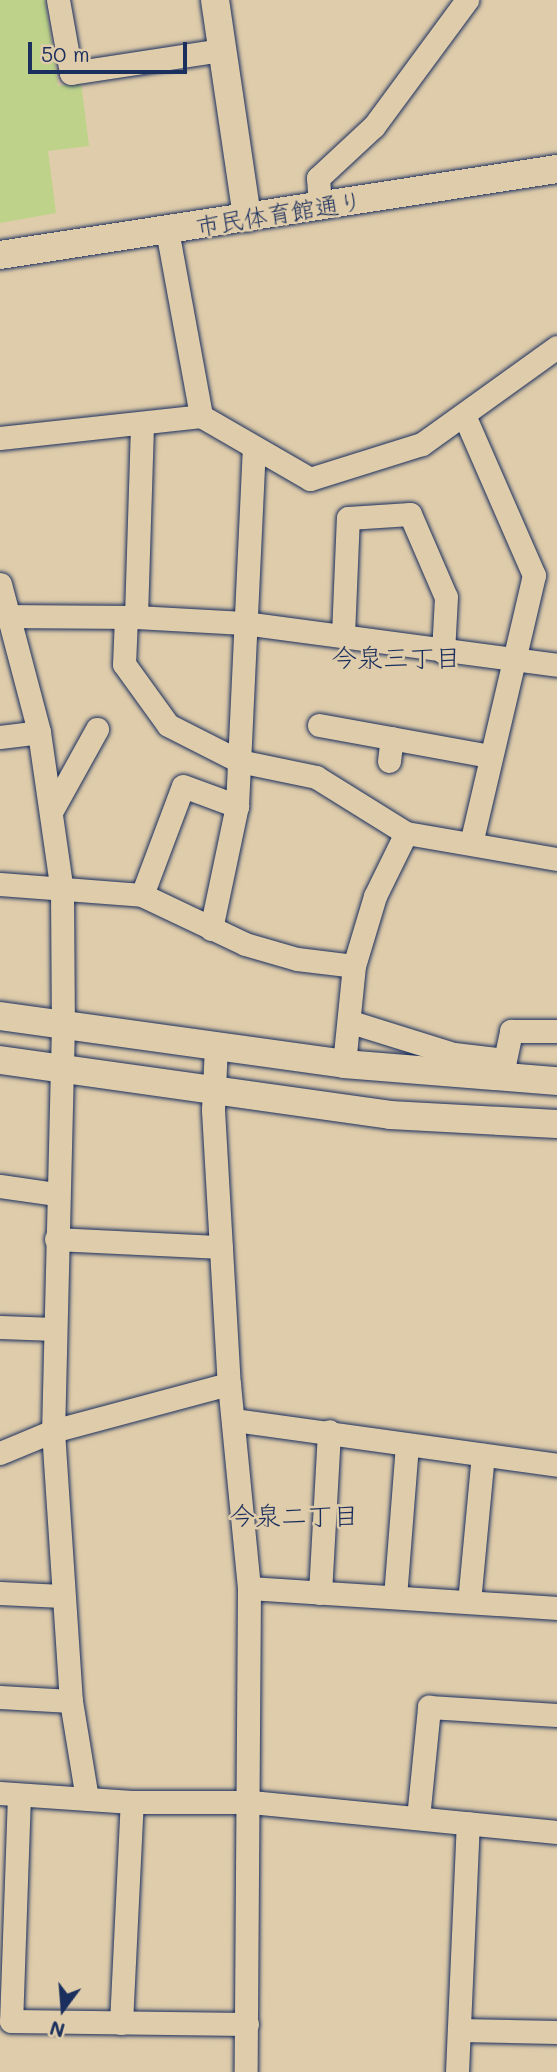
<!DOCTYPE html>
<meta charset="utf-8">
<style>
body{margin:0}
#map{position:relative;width:557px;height:2072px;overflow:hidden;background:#dfccaa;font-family:Mali,"Klee One",sans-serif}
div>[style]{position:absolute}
.green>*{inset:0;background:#bed389}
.roads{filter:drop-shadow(0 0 2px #1b2f5e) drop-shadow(0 0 2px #1b2f5e)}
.minor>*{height:23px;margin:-11.5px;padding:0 11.5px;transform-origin:11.5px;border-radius:11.5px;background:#dfccaa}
.tertiary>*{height:28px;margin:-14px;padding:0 14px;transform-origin:14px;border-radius:14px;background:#dfccaa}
span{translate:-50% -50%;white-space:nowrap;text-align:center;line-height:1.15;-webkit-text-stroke:5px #dfccaa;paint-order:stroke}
.street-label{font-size:24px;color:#1b2f5e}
.neighbourhood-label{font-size:26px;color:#1b2f5e}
.north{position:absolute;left:28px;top:1974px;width:70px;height:70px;-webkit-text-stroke:5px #dfccaa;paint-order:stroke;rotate:196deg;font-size:19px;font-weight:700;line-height:28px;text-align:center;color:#1b2f5e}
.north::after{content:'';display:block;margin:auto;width:24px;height:32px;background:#1b2f5e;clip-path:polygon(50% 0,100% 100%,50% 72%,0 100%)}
.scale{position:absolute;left:28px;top:42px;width:159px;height:32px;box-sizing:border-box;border:4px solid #1b2f5e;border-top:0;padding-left:9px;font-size:21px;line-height:24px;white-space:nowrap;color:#1b2f5e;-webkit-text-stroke:5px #dfccaa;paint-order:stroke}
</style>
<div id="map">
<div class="green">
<i style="clip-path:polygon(0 0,45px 0,58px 86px,81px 82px,89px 146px,48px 151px,56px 213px,0 223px)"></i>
</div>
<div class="roads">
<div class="minor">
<i style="left:58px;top:0;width:74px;rotate:79.9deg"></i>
<i style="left:71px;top:73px;width:153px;rotate:-8.7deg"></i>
<i style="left:320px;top:206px;width:28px;rotate:-94deg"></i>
<i style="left:318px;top:178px;width:76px;rotate:-42.9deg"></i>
<i style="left:374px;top:126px;width:157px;rotate:-53.6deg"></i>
<i style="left:167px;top:230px;width:189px;rotate:79.6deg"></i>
<i style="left:464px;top:415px;width:175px;rotate:66.4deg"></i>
<i style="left:534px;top:575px;width:275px;rotate:103.2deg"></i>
<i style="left:142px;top:425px;width:192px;rotate:91.8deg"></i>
<i style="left:136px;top:617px;width:108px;rotate:3.2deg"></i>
<i style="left:244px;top:623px;width:316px;rotate:7.6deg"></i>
<i style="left:0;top:438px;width:202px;rotate:-6.2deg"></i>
<i style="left:201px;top:416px;width:126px;rotate:30deg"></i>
<i style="left:310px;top:479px;width:117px;rotate:-17.4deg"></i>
<i style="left:422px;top:444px;width:166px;rotate:-35.7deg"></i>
<i style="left:0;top:584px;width:153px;rotate:75.2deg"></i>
<i style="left:39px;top:732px;width:162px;rotate:81.8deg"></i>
<i style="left:62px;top:892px;width:133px;rotate:89.6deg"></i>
<i style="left:63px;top:1025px;width:406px;rotate:91.4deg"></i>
<i style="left:53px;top:1431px;width:271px;rotate:86.2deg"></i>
<i style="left:71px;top:1701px;width:99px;rotate:80.7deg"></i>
<i style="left:0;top:616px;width:136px;rotate:0.4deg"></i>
<i style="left:126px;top:617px;width:47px;rotate:92.4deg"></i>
<i style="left:124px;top:664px;width:75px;rotate:54.2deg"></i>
<i style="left:168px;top:725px;width:80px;rotate:26.9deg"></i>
<i style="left:239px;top:761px;width:79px;rotate:11.7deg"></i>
<i style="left:316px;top:777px;width:106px;rotate:31.9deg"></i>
<i style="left:406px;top:833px;width:153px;rotate:9.8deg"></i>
<i style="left:343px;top:635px;width:117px;rotate:-87.6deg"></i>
<i style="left:348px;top:518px;width:62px;rotate:-3.7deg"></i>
<i style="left:410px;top:514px;width:90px;rotate:66.6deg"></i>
<i style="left:446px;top:597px;width:55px;rotate:93.1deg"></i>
<i style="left:319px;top:725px;width:174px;rotate:10.3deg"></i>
<i style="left:0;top:737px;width:39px;rotate:-7deg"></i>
<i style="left:389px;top:761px;width:23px;rotate:-83deg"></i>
<i style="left:51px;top:812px;width:95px;rotate:-61deg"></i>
<i style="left:0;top:884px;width:142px;rotate:4.4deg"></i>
<i style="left:142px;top:895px;width:114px;rotate:25.4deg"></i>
<i style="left:245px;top:944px;width:54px;rotate:16.1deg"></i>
<i style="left:297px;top:959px;width:57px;rotate:7deg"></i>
<i style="left:142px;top:895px;width:116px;rotate:-69.4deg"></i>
<i style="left:183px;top:786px;width:58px;rotate:20.3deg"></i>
<i style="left:211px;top:929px;width:126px;rotate:-78.1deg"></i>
<i style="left:237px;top:806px;width:357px;rotate:-87.3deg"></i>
<i style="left:351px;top:1022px;width:108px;rotate:17.3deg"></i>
<i style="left:454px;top:1054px;width:51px;rotate:6.7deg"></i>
<i style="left:505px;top:1060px;width:30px;rotate:-78deg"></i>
<i style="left:511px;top:1031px;width:46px"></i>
<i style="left:216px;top:1046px;width:64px;rotate:92.7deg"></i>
<i style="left:213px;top:1110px;width:274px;rotate:86.7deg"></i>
<i style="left:229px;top:1384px;width:205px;rotate:84.4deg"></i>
<i style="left:249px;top:1588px;width:484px;rotate:90.4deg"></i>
<i style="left:344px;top:1064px;width:99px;rotate:-84.2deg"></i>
<i style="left:354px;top:966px;width:73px;rotate:-73.3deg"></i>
<i style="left:375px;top:896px;width:70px;rotate:-63.8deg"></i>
<i style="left:0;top:1186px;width:57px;rotate:8.1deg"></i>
<i style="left:56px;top:1239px;width:165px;rotate:2.8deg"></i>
<i style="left:0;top:1327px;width:55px;rotate:2.1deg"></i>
<i style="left:234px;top:1420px;width:326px;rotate:7.9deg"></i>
<i style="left:0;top:1453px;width:57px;rotate:-22.5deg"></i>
<i style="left:53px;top:1431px;width:182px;rotate:-15deg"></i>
<i style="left:249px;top:1588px;width:309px;rotate:3.7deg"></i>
<i style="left:0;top:1593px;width:62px;rotate:2.8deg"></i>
<i style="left:320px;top:1593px;width:162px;rotate:-86.8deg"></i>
<i style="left:395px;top:1597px;width:153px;rotate:-85.5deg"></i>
<i style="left:469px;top:1602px;width:148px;rotate:-84.6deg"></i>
<i style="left:0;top:1697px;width:71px;rotate:3.2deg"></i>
<i style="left:0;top:1793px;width:132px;rotate:3.9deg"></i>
<i style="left:132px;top:1802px;width:119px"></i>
<i style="left:251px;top:1802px;width:307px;rotate:5.6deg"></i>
<i style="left:19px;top:1795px;width:226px;rotate:92deg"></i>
<i style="left:11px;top:2021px;width:236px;rotate:0.7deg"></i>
<i style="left:418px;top:1818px;width:112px;rotate:-84.3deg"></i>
<i style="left:429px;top:1707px;width:128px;rotate:3.6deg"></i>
<i style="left:121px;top:2023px;width:221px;rotate:-87.2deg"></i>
<i style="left:459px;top:2030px;width:98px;rotate:1.2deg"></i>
<i style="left:457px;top:2072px;width:249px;rotate:-87.5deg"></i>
</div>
<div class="tertiary">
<i style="left:215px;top:0;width:220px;rotate:81.6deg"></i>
<i style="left:0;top:255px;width:564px;rotate:-8.78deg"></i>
<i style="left:0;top:1016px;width:347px;rotate:7.9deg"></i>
<i style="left:344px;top:1064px;width:214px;rotate:4.6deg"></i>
<i style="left:0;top:1060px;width:394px;rotate:8deg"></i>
<i style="left:390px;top:1115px;width:167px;rotate:3.1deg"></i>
</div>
</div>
<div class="street-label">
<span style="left:279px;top:213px;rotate:-9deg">市民体育館通り</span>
</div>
<div class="neighbourhood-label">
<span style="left:396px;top:658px">今泉三丁目</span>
<span style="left:294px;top:1516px">今泉二丁目</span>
</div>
<div class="north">N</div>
<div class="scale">50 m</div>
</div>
